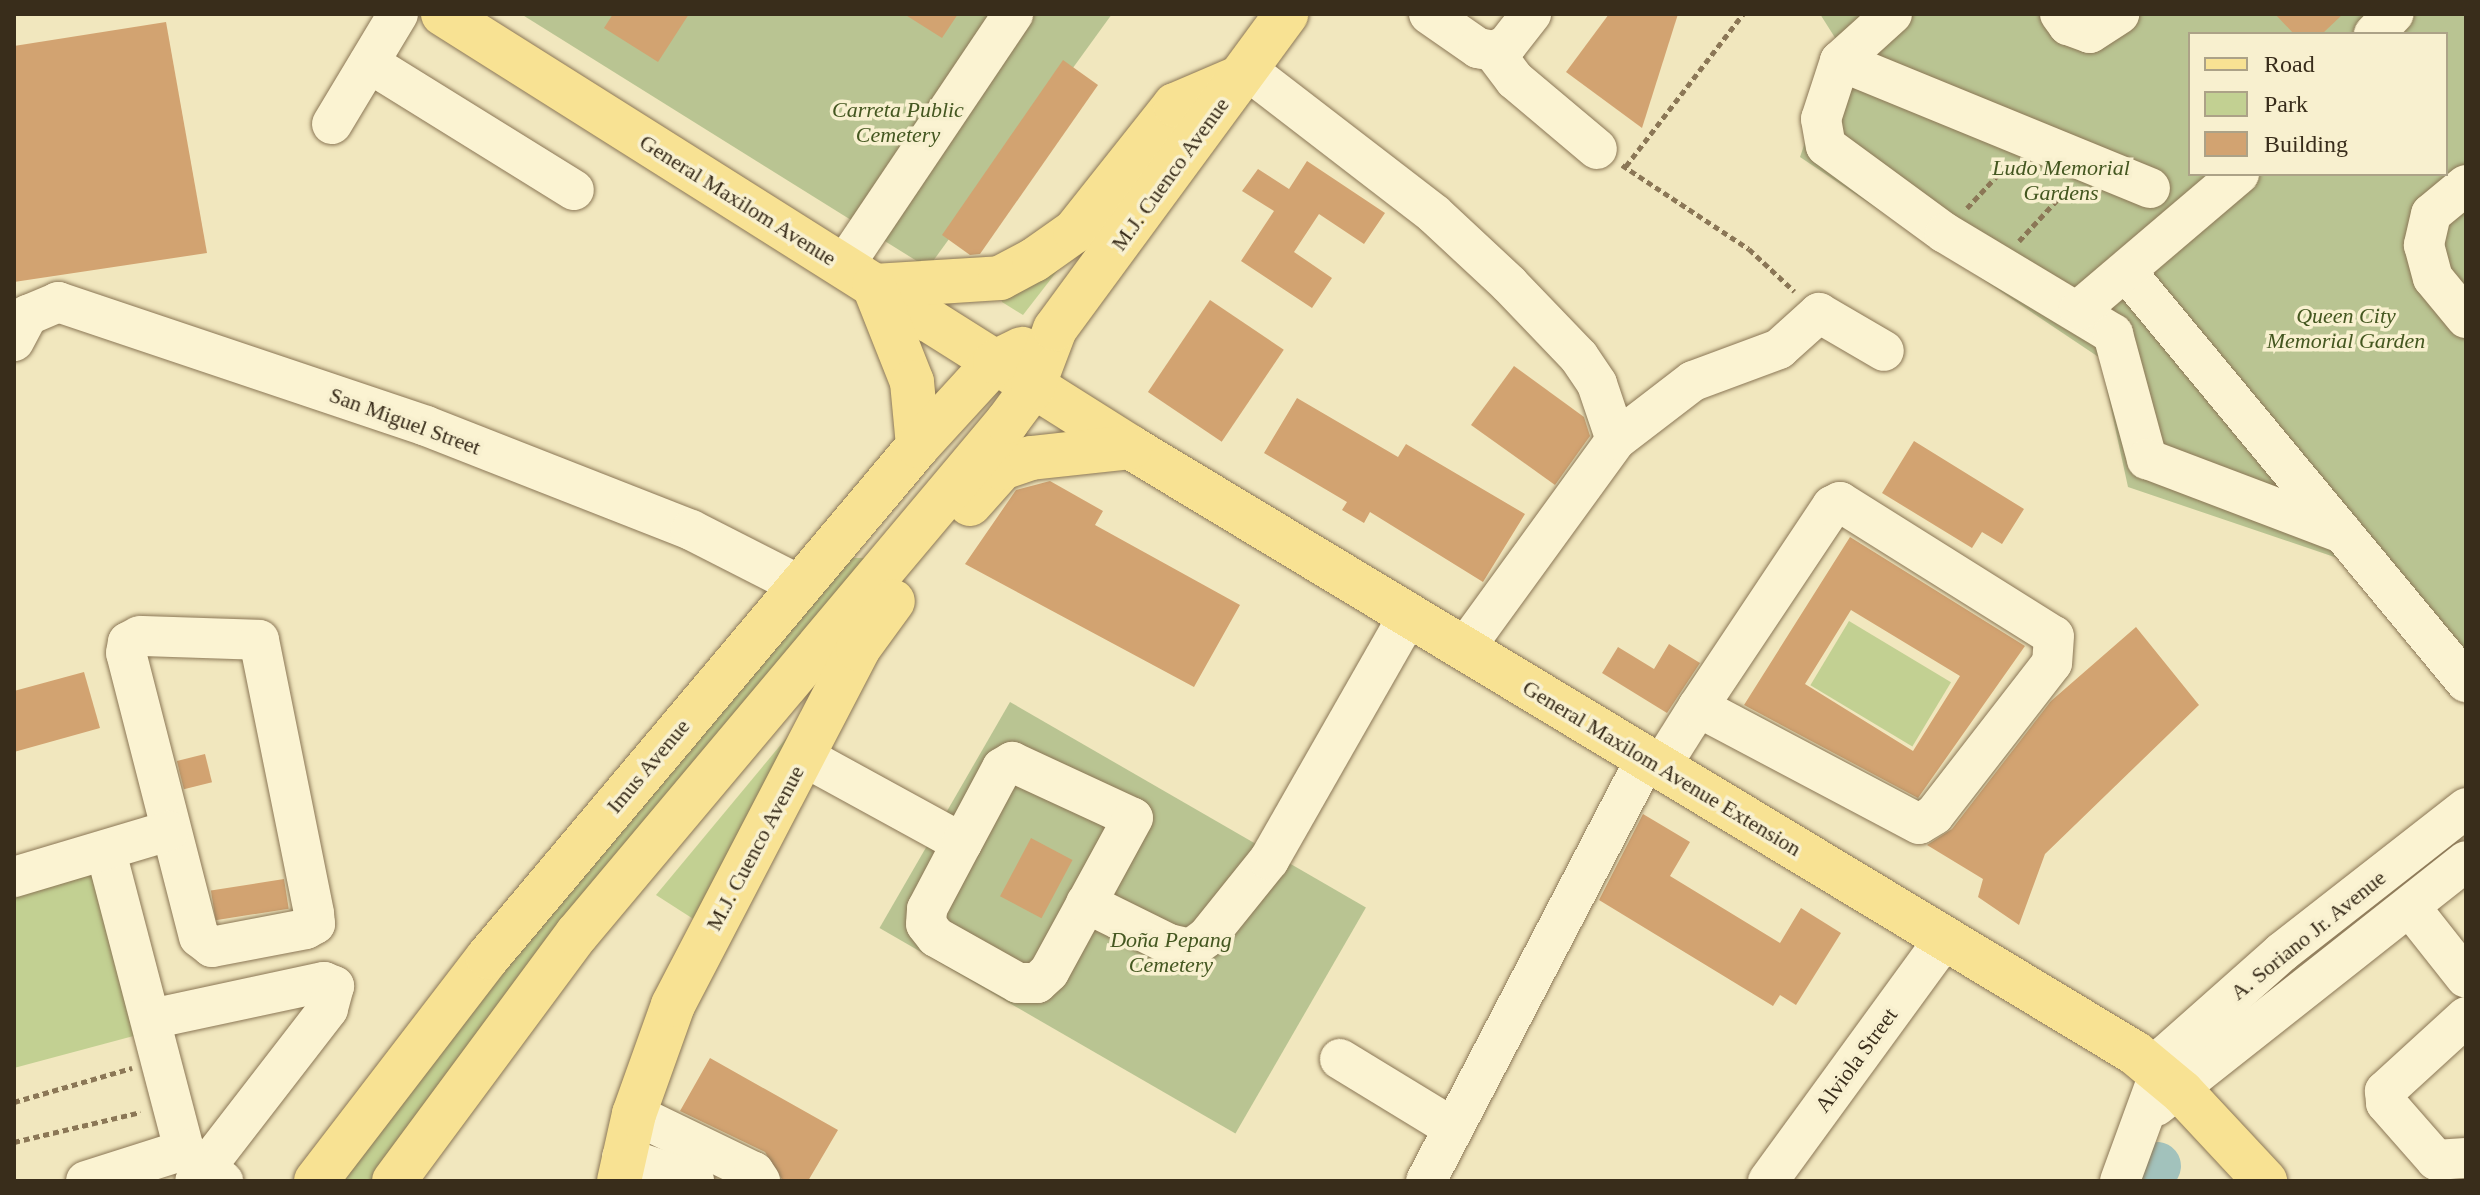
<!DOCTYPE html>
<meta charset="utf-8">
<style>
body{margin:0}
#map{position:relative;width:2480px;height:1195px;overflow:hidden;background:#f1e7be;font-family:"Times New Roman",serif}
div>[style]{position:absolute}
.green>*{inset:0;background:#c2d092;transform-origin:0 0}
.cemetery>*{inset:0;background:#b9c492;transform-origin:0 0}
.river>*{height:48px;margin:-24px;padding:0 24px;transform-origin:24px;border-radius:24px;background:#a2c2bc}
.building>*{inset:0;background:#d2a371;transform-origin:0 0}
.path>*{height:5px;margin-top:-2.5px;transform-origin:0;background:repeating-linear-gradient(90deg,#8b7756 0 6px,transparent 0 10px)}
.roads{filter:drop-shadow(0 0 2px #8b7756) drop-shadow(0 0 2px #8b7756)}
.minor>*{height:40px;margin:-20px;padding:0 20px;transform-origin:20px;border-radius:20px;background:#fbf3d2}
.major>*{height:44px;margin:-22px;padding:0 22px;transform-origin:22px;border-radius:22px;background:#f8e293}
span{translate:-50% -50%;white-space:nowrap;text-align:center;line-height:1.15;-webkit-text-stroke:7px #f8f0cf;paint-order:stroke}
.park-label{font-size:22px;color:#445720;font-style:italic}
.street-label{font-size:22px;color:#392d1b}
.frame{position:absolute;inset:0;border:16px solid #392d1b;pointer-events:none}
.legend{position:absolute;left:2188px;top:32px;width:260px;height:144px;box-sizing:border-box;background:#f8f0cf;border:2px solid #aca287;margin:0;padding:10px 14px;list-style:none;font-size:24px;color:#392d1b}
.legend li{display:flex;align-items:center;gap:16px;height:40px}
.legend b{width:40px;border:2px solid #aca287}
</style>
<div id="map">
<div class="green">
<i style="clip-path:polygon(1068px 257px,1023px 315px,1002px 302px,1001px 296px)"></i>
<i style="clip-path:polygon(838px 543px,854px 558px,896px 558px,396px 1181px,326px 1181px)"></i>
<i style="left:1849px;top:621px;width:119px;height:75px;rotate:31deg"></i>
<i style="clip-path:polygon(852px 659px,698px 922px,656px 895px)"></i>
<i style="clip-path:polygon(100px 871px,141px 1034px,14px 1068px,14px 893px)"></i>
</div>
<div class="cemetery">
<i style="clip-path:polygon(521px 14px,1112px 14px,928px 268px)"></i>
<i style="clip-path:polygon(evenodd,1820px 14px,2466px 14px,2466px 705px,2352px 563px,2128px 487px,2100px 358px,1800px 157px,1839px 44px,1820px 14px,2190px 34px,2446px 34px,2446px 174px,2190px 174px,2190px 34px)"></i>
<i style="left:1010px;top:702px;width:411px;height:261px;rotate:30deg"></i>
</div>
<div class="river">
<i style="left:2149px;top:1181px;width:17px;rotate:-62deg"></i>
</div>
<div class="building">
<i style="clip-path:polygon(613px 14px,689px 14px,658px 62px,604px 28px)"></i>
<i style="clip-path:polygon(904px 14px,958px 14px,942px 38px)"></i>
<i style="clip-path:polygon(1609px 14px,1678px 14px,1642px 128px,1566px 72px)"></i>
<i style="clip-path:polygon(2275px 14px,2343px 14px,2322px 34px,2294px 34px)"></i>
<i style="clip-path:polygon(166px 22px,207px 253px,14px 282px,14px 46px)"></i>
<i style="clip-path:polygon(1063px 60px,1098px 85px,980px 254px,970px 255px,942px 235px)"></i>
<i style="clip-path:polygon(1307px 161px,1385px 213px,1364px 244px,1319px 214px,1294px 252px,1332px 278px,1312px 308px,1241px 261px,1274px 211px,1242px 191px,1258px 169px,1289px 189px)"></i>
<i style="left:1210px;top:300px;width:89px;height:111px;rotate:34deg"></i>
<i style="clip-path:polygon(1514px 366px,1584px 417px,1590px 436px,1555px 485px,1471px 425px)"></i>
<i style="clip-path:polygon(1297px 398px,1398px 457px,1406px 444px,1525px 514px,1483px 582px,1370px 512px,1364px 523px,1342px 510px,1347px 502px,1264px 453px)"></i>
<i style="clip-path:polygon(1914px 441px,2024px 509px,2002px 544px,1982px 532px,1972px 548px,1882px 493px)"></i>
<i style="clip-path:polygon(1050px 481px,1103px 511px,1095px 525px,1240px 605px,1194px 687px,965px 564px,1016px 490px)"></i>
<i style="clip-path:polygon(evenodd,1850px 537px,2025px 646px,1918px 798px,1744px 705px,1850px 537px,1851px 610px,1960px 676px,1913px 751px,1805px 684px,1851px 610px)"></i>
<i style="clip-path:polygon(2136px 627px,2199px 705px,2045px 854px,2019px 925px,1978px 897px,1983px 879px,1927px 845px,1952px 829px,2051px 701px)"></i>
<i style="clip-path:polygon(1669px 644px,1700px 663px,1667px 713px,1602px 673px,1618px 647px,1654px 669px)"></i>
<i style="clip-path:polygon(84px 672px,100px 728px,14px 752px,14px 691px)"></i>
<i style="left:205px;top:754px;width:29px;height:29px;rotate:76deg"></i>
<i style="clip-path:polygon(1643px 814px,1690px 842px,1670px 876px,1780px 943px,1801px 908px,1841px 933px,1796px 1005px,1780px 995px,1773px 1006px,1599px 900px)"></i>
<i style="left:1031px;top:838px;width:47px;height:66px;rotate:28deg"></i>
<i style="left:284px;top:879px;width:30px;height:74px;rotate:81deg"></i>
<i style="clip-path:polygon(710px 1058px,838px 1130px,808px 1181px,783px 1181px,765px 1152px,680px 1111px)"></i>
</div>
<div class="path">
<i style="left:1622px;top:165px;width:152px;rotate:33.5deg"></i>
<i style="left:1749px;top:249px;width:62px;rotate:43deg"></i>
<i style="left:1626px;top:166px;width:192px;rotate:-52.4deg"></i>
<i style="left:1967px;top:208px;width:62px;rotate:-47deg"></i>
<i style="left:2019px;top:241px;width:74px;rotate:-47.2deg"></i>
<i style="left:14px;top:1102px;width:123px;rotate:-16.1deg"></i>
<i style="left:14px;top:1142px;width:130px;rotate:-13.3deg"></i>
</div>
<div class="roads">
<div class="minor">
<i style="left:1429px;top:14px;width:60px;rotate:34.8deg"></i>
<i style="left:1478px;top:48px;width:15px;rotate:11deg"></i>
<i style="left:1493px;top:51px;width:14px;rotate:-21deg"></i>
<i style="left:1506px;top:46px;width:41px;rotate:-52deg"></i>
<i style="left:1892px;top:14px;width:70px;rotate:137.9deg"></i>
<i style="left:1840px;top:61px;width:61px;rotate:108.1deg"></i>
<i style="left:1821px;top:119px;width:27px;rotate:80deg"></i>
<i style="left:1826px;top:146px;width:147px;rotate:36.2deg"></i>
<i style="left:1945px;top:233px;width:196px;rotate:31deg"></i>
<i style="left:2113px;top:334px;width:130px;rotate:74.8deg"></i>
<i style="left:2147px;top:459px;width:209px;rotate:20.8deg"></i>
<i style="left:2060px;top:14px;width:14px;rotate:54deg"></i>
<i style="left:2068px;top:25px;width:23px;rotate:20deg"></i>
<i style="left:2090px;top:33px;width:35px;rotate:-33deg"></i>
<i style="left:2374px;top:34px;width:28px;rotate:-46deg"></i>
<i style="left:1493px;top:51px;width:36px;rotate:53deg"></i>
<i style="left:1515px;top:80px;width:107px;rotate:40.1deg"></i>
<i style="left:1840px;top:61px;width:335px;rotate:22.3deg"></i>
<i style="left:369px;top:63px;width:241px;rotate:31.8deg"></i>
<i style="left:1246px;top:69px;width:237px;rotate:37.6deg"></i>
<i style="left:1434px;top:214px;width:103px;rotate:43deg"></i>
<i style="left:1509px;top:284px;width:101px;rotate:46.2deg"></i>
<i style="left:1579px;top:357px;width:32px;rotate:56deg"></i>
<i style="left:1597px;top:384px;width:59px;rotate:71.3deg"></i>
<i style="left:332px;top:124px;width:128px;rotate:-59deg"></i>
<i style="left:2466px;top:185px;width:45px;rotate:140.4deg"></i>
<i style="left:2431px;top:214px;width:32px;rotate:103deg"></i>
<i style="left:2424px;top:245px;width:34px;rotate:75deg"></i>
<i style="left:2433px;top:278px;width:52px;rotate:50.5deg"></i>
<i style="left:843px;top:267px;width:305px;rotate:-56.1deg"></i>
<i style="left:2128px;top:274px;width:530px;rotate:50.36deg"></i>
<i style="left:2079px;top:310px;width:210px;rotate:-40.4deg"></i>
<i style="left:14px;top:341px;width:30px;rotate:-62deg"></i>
<i style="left:28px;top:315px;width:33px;rotate:-23deg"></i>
<i style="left:58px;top:302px;width:388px;rotate:18.6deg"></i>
<i style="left:426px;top:426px;width:285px;rotate:21.4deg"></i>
<i style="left:691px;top:530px;width:123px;rotate:27deg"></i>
<i style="left:140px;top:636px;width:119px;rotate:1.9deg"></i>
<i style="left:259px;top:640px;width:279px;rotate:78.6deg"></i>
<i style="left:314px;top:914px;width:10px;rotate:84deg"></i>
<i style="left:315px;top:924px;width:10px;rotate:151deg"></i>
<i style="left:306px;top:929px;width:96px;rotate:169.2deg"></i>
<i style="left:212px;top:947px;width:16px;rotate:-142deg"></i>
<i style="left:199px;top:937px;width:293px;rotate:-104.4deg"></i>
<i style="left:126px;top:653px;width:11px;rotate:-80deg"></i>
<i style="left:128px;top:642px;width:13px;rotate:-27deg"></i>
<i style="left:1464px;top:649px;width:258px;rotate:-54deg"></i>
<i style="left:1616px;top:440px;width:97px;rotate:-37.5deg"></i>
<i style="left:1693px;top:381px;width:92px;rotate:-20.4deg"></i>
<i style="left:1779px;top:349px;width:54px;rotate:-42deg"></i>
<i style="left:1819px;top:313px;width:75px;rotate:30.3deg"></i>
<i style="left:803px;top:756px;width:181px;rotate:28.7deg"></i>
<i style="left:1012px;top:762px;width:133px;rotate:24.8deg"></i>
<i style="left:1133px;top:818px;width:175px;rotate:118.6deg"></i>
<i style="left:1049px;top:972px;width:16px;rotate:137deg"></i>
<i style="left:1037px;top:983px;width:19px;rotate:180deg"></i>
<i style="left:1018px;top:983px;width:94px;rotate:-150.7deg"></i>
<i style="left:936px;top:937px;width:16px;rotate:-128deg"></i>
<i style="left:926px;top:924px;width:15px;rotate:-86deg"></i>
<i style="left:927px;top:909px;width:75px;rotate:-62.1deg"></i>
<i style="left:962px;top:843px;width:85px;rotate:-61.9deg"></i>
<i style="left:1002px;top:768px;width:12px;rotate:-31deg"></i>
<i style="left:1659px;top:769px;width:73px;rotate:-57.8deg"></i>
<i style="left:1698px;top:707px;width:242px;rotate:-56.3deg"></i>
<i style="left:1832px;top:506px;width:9px;rotate:-27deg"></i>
<i style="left:1840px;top:502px;width:252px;rotate:32.1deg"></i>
<i style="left:2054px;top:636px;width:27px;rotate:94deg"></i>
<i style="left:2052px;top:663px;width:192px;rotate:127.8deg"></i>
<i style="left:1934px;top:815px;width:17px;rotate:149deg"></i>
<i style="left:1919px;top:824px;width:250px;rotate:-152.1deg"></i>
<i style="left:106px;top:852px;width:308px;rotate:75.3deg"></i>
<i style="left:184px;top:1150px;width:50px;rotate:38.5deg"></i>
<i style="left:14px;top:877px;width:161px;rotate:-16.6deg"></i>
<i style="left:1086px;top:903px;width:93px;rotate:26.3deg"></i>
<i style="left:1169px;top:944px;width:23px;rotate:13deg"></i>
<i style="left:1191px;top:949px;width:20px;rotate:-37deg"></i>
<i style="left:1207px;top:937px;width:99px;rotate:-51.2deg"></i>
<i style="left:1269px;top:860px;width:282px;rotate:-60.3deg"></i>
<i style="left:2410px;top:907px;width:90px;rotate:51.7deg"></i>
<i style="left:2466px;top:1017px;width:110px;rotate:137.6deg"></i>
<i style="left:2385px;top:1091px;width:12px;rotate:85deg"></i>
<i style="left:2386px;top:1103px;width:76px;rotate:48.7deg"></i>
<i style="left:2436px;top:1160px;width:30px;rotate:-4deg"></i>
<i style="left:151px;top:1019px;width:177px;rotate:-12.1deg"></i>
<i style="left:324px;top:982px;width:11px;rotate:22deg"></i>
<i style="left:334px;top:986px;width:24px;rotate:105deg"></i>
<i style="left:328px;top:1009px;width:217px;rotate:127.7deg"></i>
<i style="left:1340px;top:1059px;width:132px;rotate:31.4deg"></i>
<i style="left:2156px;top:1106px;width:395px;rotate:-38.3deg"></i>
<i style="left:634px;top:1114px;width:133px;rotate:25.8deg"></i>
<i style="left:754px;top:1172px;width:11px;rotate:56deg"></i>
<i style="left:622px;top:1157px;width:76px;rotate:18.4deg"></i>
<i style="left:86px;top:1181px;width:103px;rotate:-17.6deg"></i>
<i style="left:1426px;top:1181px;width:474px;rotate:-62.5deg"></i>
<i style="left:1768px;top:1181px;width:301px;rotate:-53.9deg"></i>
<i style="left:2120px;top:1181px;width:134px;rotate:-69.9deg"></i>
<i style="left:2166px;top:1055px;width:155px;rotate:-41.6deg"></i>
<i style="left:2282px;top:952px;width:234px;rotate:-38deg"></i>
</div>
<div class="major">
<i style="left:443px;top:14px;width:812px;rotate:32.22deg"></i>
<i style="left:1130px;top:447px;width:1174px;rotate:31.09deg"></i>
<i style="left:2135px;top:1053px;width:61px;rotate:39.7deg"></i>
<i style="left:2182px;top:1092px;width:122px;rotate:47deg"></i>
<i style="left:874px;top:286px;width:126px;rotate:-3.6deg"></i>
<i style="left:1000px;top:278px;width:38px;rotate:-28deg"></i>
<i style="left:1034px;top:260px;width:50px;rotate:-35.3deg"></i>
<i style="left:1075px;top:231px;width:161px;rotate:-51.6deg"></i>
<i style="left:1175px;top:105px;width:69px;rotate:-23.2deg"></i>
<i style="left:874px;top:286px;width:103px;rotate:68.4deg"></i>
<i style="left:912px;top:382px;width:64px;rotate:84.6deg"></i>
<i style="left:970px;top:504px;width:48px;rotate:-48.4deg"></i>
<i style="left:1002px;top:468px;width:31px;rotate:-19deg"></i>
<i style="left:1031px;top:458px;width:100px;rotate:-6.3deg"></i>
<i style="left:316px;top:1181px;width:282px;rotate:-52.5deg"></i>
<i style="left:488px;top:957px;width:668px;rotate:-49.92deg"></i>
<i style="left:918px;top:446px;width:114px;rotate:-47.5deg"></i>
<i style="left:995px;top:362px;width:30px;rotate:-26deg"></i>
<i style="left:394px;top:1181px;width:307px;rotate:-53.5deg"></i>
<i style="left:577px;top:934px;width:669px;rotate:-49.97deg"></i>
<i style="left:1007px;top:422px;width:44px;rotate:-53.4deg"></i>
<i style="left:1033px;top:387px;width:62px;rotate:-69.2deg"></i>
<i style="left:1055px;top:329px;width:391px;rotate:-53.7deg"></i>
<i style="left:619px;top:1181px;width:69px;rotate:-77.4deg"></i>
<i style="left:634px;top:1114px;width:116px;rotate:-70.3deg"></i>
<i style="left:673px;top:1005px;width:401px;rotate:-62.5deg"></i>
<i style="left:858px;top:649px;width:59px;rotate:-53.9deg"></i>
</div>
</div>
<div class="park-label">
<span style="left:898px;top:122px">Carreta Public<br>Cemetery</span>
<span style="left:2061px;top:180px">Ludo Memorial<br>Gardens</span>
<span style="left:2346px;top:328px">Queen City<br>Memorial Garden</span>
<span style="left:1171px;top:952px">Doña Pepang<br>Cemetery</span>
</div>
<div class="street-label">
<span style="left:1170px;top:174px;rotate:-54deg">M.J. Cuenco Avenue</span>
<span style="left:738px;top:200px;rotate:32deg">General Maxilom Avenue</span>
<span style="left:405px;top:421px;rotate:20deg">San Miguel Street</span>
<span style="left:648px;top:766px;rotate:-50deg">Imus Avenue</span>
<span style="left:1662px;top:768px;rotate:31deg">General Maxilom Avenue Extension</span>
<span style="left:755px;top:848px;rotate:-62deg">M.J. Cuenco Avenue</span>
<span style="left:2308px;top:935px;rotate:-39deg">A. Soriano Jr. Avenue</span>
<span style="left:1856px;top:1060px;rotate:-54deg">Alviola Street</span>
</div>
<div class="frame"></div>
<ul class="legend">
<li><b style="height:10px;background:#f8e293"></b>Road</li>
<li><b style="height:22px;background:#c2d092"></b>Park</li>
<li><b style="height:22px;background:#d2a371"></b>Building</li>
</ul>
</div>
